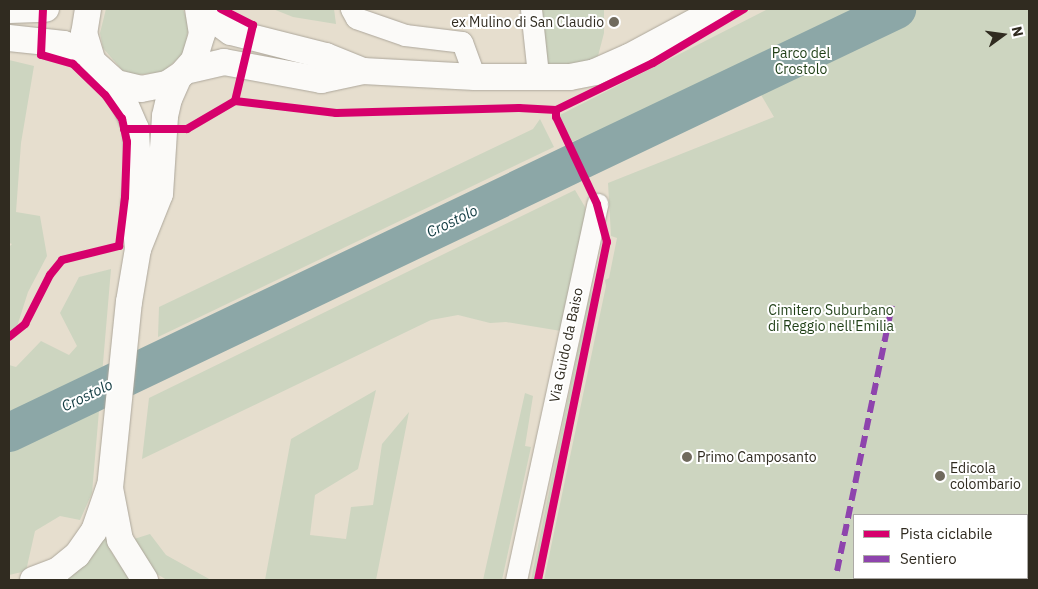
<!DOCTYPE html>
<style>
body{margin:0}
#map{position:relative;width:1038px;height:589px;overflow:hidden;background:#e6dece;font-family:"IBM Plex Sans",sans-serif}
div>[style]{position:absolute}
.green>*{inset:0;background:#cdd5c0}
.river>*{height:39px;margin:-19.5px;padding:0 19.5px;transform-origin:19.5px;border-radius:19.5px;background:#8ca7a7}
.roads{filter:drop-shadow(0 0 1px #ada79b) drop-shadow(0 0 1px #ada79b)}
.minor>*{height:21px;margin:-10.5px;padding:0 10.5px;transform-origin:10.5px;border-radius:10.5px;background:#fbfaf8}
.tertiary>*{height:26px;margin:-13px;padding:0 13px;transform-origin:13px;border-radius:13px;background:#fbfaf8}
.quiet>*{height:6px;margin-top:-3px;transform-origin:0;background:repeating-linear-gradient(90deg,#8e44ad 0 12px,transparent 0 18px)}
.cycleway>*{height:8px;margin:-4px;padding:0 4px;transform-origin:4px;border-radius:4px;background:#d6006c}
.dots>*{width:14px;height:14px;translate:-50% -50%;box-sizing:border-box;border:2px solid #fff;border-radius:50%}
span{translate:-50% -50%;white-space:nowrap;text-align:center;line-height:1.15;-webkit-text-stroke:4px #fff;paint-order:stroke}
.poi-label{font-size:14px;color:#302b20}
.right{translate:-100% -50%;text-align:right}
.left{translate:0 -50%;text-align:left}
.park-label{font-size:14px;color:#1f3f16}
.street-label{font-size:14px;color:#302b20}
.water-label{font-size:15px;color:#103a40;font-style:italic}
.frame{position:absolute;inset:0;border:10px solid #302b20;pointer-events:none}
.legend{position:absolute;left:853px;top:514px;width:175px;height:65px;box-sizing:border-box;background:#fff;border:1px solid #acaaa6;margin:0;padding:6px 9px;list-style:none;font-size:15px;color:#302b20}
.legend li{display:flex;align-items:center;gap:10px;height:25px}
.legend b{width:25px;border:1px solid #acaaa6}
.north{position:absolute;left:978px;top:10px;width:50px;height:50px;-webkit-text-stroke:4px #fff;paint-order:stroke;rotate:76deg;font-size:14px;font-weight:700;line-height:20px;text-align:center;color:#302b20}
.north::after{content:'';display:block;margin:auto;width:18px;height:22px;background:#302b20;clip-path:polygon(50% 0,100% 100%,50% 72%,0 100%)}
</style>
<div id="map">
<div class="green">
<i style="clip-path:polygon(106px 9px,183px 9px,189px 25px,184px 53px,163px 72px,135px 75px,122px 70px,103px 48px,100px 33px)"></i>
<i style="clip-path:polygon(273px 9px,334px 9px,336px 24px,293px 17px)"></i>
<i style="clip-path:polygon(531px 9px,604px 9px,604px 33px,598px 56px,604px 68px,538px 75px)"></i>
<i style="clip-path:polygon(evenodd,768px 9px,1029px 9px,1029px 580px,544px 580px,606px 286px,605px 280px,609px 278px,617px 238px,611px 236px,608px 183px,774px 117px,750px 76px,568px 143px,556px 117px,768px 9px,854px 515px,1027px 515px,1027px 578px,854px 578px,854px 515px)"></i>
<i style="clip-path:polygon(9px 60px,34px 66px,21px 143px,16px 212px,40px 216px,47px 256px,28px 292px,15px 333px,9px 337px,9px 247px,12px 244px,9px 243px)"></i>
<i style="clip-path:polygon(540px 119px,554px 147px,158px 337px,159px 307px,533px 129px)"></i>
<i style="clip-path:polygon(575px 190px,585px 207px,586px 224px,561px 331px,506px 322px,490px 323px,458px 315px,431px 320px,142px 459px,149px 398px)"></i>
<i style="clip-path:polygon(111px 269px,92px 493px,80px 520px,60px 516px,35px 531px,26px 571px,9px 575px,9px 365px,16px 367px,41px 341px,69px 355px,77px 346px,60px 313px,79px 277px)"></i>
<i style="clip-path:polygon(597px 285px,536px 580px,531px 580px,589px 296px)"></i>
<i style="clip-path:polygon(376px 390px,358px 469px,315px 495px,310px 535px,346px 539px,351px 507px,373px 505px,382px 444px,409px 412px,376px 580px,265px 580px,291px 439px)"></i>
<i style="clip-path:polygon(525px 393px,533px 396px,525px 446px,531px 447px,502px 580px,483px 580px)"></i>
<i style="clip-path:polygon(107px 527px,110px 550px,130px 580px,62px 580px)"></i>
<i style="clip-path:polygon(150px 534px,166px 555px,211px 580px,167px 580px,150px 570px,134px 539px)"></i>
</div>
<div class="river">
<i style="left:9px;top:432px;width:983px;rotate:-25.5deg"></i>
</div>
<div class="roads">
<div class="minor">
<i style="left:351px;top:9px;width:10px;rotate:61deg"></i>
<i style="left:356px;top:18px;width:52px;rotate:19.1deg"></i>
<i style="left:405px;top:35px;width:57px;rotate:7deg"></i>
<i style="left:462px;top:42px;width:37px;rotate:70deg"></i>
<i style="left:531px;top:9px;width:66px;rotate:83.9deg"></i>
<i style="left:516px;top:580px;width:385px;rotate:-77.8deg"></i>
</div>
<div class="tertiary">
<i style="left:88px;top:9px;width:24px;rotate:99deg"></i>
<i style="left:84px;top:33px;width:30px;rotate:73deg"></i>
<i style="left:93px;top:62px;width:31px;rotate:42deg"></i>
<i style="left:116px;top:83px;width:26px;rotate:13deg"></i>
<i style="left:141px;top:89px;width:26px;rotate:-11deg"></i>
<i style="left:167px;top:84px;width:18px;rotate:-34deg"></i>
<i style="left:182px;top:74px;width:18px;rotate:-49deg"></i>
<i style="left:194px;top:60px;width:27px;rotate:-73deg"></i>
<i style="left:202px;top:34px;width:25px;rotate:-99deg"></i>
<i style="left:199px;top:9px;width:39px;rotate:36deg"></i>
<i style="left:231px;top:32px;width:98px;rotate:14.2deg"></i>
<i style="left:326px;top:56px;width:40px;rotate:22deg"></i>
<i style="left:9px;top:10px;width:37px;rotate:-2deg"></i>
<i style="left:9px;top:38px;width:55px;rotate:6.2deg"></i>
<i style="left:64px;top:44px;width:27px;rotate:22deg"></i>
<i style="left:185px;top:71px;width:40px;rotate:-13deg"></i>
<i style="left:224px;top:62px;width:99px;rotate:10.5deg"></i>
<i style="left:321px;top:80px;width:43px;rotate:-12.1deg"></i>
<i style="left:363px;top:71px;width:112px;rotate:3.1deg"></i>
<i style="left:475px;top:77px;width:95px"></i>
<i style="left:570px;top:77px;width:25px;rotate:-11deg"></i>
<i style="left:595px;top:72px;width:37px;rotate:-24deg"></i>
<i style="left:629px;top:57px;width:101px;rotate:-28.3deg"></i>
<i style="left:116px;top:83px;width:50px;rotate:66.5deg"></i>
<i style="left:136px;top:129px;width:40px;rotate:87.1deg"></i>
<i style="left:138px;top:169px;width:36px;rotate:96deg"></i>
<i style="left:134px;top:205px;width:44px;rotate:84.8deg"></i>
<i style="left:33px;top:580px;width:26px;rotate:-21deg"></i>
<i style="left:57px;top:571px;width:26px;rotate:-39deg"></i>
<i style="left:77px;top:555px;width:29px;rotate:-55deg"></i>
<i style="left:94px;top:531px;width:46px;rotate:-70.8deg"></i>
<i style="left:145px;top:580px;width:47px;rotate:-122deg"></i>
<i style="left:120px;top:540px;width:53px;rotate:-100.9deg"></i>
<i style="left:110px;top:488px;width:187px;rotate:-84.2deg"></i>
<i style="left:129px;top:302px;width:54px;rotate:-80.4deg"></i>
<i style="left:138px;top:249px;width:59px;rotate:-68.2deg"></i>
<i style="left:160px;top:194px;width:78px;rotate:-86.3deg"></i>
<i style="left:165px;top:116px;width:17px;rotate:-77deg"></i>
<i style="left:169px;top:99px;width:24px;rotate:-66deg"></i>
</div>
</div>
<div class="quiet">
<i style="left:837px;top:571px;width:271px;rotate:-78.3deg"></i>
</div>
<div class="cycleway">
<i style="left:221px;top:9px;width:36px;rotate:27deg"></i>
<i style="left:253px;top:25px;width:78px;rotate:103.3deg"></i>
<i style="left:235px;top:101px;width:102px;rotate:6.8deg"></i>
<i style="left:336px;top:113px;width:183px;rotate:-1.6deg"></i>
<i style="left:519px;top:108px;width:37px;rotate:3deg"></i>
<i style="left:556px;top:110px;width:108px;rotate:-25.9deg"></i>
<i style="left:653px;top:63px;width:106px;rotate:-30.7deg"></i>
<i style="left:124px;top:129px;width:63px"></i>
<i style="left:187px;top:129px;width:56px;rotate:-30.3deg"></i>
<i style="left:9px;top:337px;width:21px;rotate:-39deg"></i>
<i style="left:25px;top:324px;width:55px;rotate:-63deg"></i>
<i style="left:50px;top:275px;width:19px;rotate:-51deg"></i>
<i style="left:62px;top:260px;width:59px;rotate:-13.8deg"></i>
<i style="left:119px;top:246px;width:49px;rotate:-83deg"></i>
<i style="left:125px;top:197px;width:55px;rotate:-87.9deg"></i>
<i style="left:127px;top:142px;width:24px;rotate:-102deg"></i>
<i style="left:122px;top:119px;width:29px;rotate:-125deg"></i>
<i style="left:105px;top:95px;width:45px;rotate:-135.9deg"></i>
<i style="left:73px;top:64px;width:33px;rotate:-164deg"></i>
<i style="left:41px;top:55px;width:46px;rotate:-87.5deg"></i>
<i style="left:538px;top:580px;width:345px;rotate:-78.5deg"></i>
<i style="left:607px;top:242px;width:39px;rotate:-105deg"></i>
<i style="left:597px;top:204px;width:96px;rotate:-115.2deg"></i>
<i style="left:556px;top:117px;width:7px;rotate:-90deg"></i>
</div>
<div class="dots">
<i style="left:614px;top:22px;background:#706a5d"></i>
<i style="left:687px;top:457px;background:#706a5d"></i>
<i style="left:940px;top:476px;background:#706a5d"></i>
</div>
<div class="poi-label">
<span class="right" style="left:604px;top:22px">ex Mulino di San Claudio</span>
<span class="left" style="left:697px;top:457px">Primo Camposanto</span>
<span class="left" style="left:950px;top:476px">Edicola<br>colombario</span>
</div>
<div class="park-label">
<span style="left:801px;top:61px">Parco del<br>Crostolo</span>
<span style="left:831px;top:318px">Cimitero Suburbano<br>di Reggio nell'Emilia</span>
</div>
<div class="street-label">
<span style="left:566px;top:345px;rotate:-78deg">Via Guido da Baiso</span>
</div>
<div class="water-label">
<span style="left:452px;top:221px;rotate:-26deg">Crostolo</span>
<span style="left:87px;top:395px;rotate:-26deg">Crostolo</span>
</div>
<div class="frame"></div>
<ul class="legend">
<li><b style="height:6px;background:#d6006c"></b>Pista ciclabile</li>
<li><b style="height:6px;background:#8e44ad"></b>Sentiero</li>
</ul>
<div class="north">N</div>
</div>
